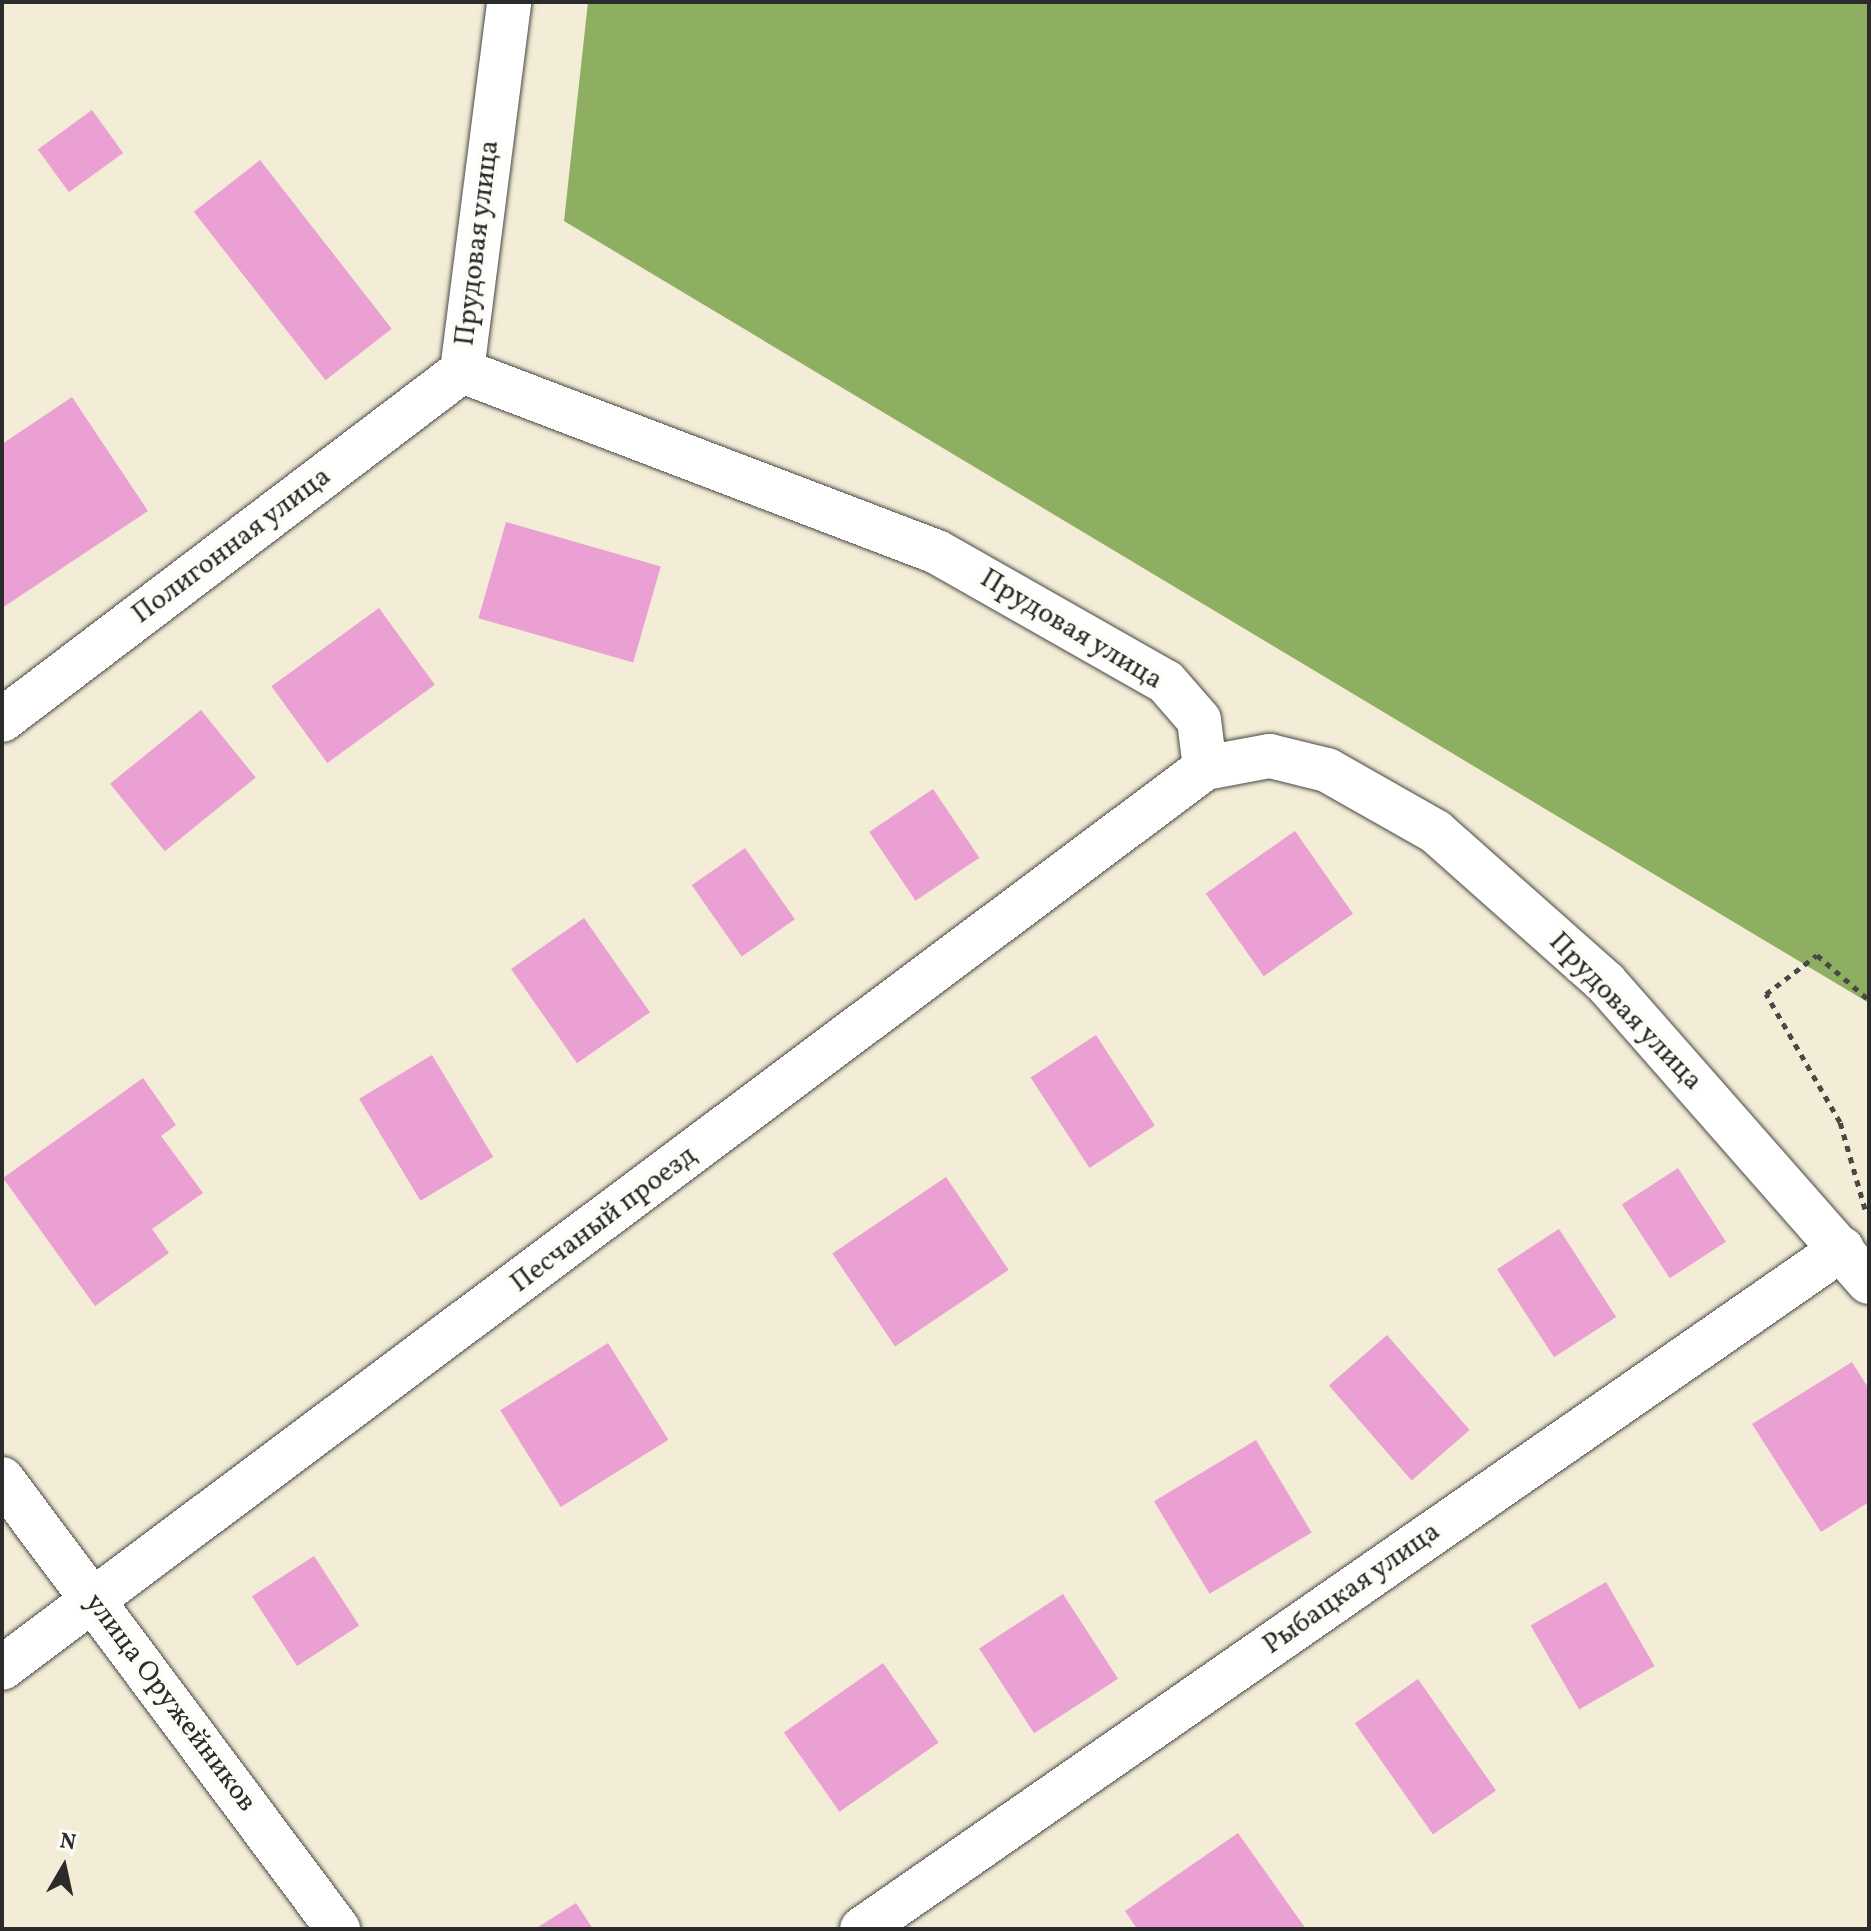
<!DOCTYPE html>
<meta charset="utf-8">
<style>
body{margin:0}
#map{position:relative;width:1871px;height:1931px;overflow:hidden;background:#f3edd7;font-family:Vollkorn,serif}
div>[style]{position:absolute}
.forest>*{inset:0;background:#8eae62}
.building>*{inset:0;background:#eaa0d2;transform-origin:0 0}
.path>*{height:5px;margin-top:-2.5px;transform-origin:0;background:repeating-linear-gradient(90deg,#494845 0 6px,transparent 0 12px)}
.roads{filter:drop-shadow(0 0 2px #494845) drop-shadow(0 0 2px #494845)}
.minor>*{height:44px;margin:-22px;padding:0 22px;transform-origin:22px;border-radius:22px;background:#fff}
span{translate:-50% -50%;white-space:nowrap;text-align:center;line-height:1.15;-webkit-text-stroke:8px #fdfcf7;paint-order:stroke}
.street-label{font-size:28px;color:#2b2b2b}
.frame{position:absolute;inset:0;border:4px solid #2b2b2b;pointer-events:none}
.north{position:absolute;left:24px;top:1827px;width:80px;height:80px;-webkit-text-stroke:6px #fdfcf7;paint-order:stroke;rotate:9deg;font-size:22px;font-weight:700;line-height:32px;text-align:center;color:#2b2b2b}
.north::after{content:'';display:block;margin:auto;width:28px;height:36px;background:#2b2b2b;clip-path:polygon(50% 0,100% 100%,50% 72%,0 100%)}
</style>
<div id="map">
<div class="forest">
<i style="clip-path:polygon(588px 2px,1869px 2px,1869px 1003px,564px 221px)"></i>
</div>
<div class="building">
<i style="left:92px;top:110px;width:53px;height:67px;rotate:54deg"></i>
<i style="left:260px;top:160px;width:214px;height:84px;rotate:52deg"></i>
<i style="clip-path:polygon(72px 397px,148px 511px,2px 608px,2px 444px)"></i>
<i style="left:506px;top:522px;width:161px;height:100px;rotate:16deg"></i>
<i style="left:379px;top:608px;width:95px;height:133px;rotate:54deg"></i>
<i style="left:201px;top:710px;width:87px;height:117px;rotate:51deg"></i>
<i style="left:933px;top:789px;width:83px;height:77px;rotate:56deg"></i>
<i style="left:1295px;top:831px;width:101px;height:109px;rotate:55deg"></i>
<i style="left:745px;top:848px;width:87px;height:65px;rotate:55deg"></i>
<i style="left:584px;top:918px;width:115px;height:89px;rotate:55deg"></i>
<i style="left:1096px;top:1035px;width:108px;height:78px;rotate:57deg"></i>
<i style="left:432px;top:1055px;width:119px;height:85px;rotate:59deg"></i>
<i style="clip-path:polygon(143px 1078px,176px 1125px,161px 1136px,203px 1193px,152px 1229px,169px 1253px,95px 1306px,3px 1178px)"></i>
<i style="left:1678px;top:1168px;width:88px;height:67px;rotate:57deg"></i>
<i style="left:946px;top:1177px;width:112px;height:137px;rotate:56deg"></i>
<i style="left:1559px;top:1229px;width:105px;height:74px;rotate:57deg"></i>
<i style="left:1387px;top:1335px;width:126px;height:77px;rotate:49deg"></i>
<i style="left:608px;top:1343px;width:114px;height:127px;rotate:58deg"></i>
<i style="clip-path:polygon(1852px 1362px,1869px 1389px,1869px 1502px,1821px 1532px,1752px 1424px)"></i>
<i style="left:1256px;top:1440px;width:108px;height:119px;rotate:59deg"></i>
<i style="left:314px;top:1556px;width:83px;height:74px;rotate:57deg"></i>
<i style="left:1606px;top:1582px;width:97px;height:87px;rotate:60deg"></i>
<i style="left:1063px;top:1594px;width:101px;height:100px;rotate:57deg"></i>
<i style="left:883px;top:1663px;width:97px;height:121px;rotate:55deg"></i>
<i style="left:1418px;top:1679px;width:136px;height:77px;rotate:55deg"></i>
<i style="clip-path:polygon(1238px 1833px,1306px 1929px,1137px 1929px,1125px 1911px)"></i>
<i style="clip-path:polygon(576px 1903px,593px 1929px,535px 1929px)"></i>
</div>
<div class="path">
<i style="left:1865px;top:1209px;width:91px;rotate:-106deg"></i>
<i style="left:1840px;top:1122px;width:148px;rotate:-120deg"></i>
<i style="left:1766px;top:994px;width:64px;rotate:-37.4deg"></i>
<i style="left:1817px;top:955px;width:69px;rotate:40.9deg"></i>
</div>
<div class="roads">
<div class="minor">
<i style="left:462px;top:371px;width:508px;rotate:20.86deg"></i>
<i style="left:937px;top:552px;width:263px;rotate:29.6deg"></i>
<i style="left:1166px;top:682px;width:50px;rotate:49deg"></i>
<i style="left:1199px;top:720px;width:48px;rotate:82.9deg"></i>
<i style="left:462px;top:371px;width:372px;rotate:-82.7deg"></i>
<i style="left:2px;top:720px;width:577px;rotate:-37.19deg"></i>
<i style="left:2px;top:1479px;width:562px;rotate:53.25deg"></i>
<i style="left:2px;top:1668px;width:1502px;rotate:-36.8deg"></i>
<i style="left:1205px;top:768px;width:66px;rotate:-10.5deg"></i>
<i style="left:1270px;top:756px;width:59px;rotate:13.8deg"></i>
<i style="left:1327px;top:770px;width:125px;rotate:29.6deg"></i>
<i style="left:1436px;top:832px;width:227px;rotate:41.6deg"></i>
<i style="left:1606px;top:983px;width:398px;rotate:48.7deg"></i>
<i style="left:862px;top:1929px;width:1193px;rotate:-34.76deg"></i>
</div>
</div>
<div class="street-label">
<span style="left:478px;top:243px;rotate:-83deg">Прудовая улица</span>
<span style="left:232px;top:546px;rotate:-37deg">Полигонная улица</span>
<span style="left:1071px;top:630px;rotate:31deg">Прудовая улица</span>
<span style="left:1625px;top:1012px;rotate:46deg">Прудовая улица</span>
<span style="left:604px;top:1220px;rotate:-37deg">Песчаный проезд</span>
<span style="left:1352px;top:1589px;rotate:-35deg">Рыбацкая улица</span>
<span style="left:170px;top:1703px;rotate:53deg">улица Оружейников</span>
</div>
<div class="frame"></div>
<div class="north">N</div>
</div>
